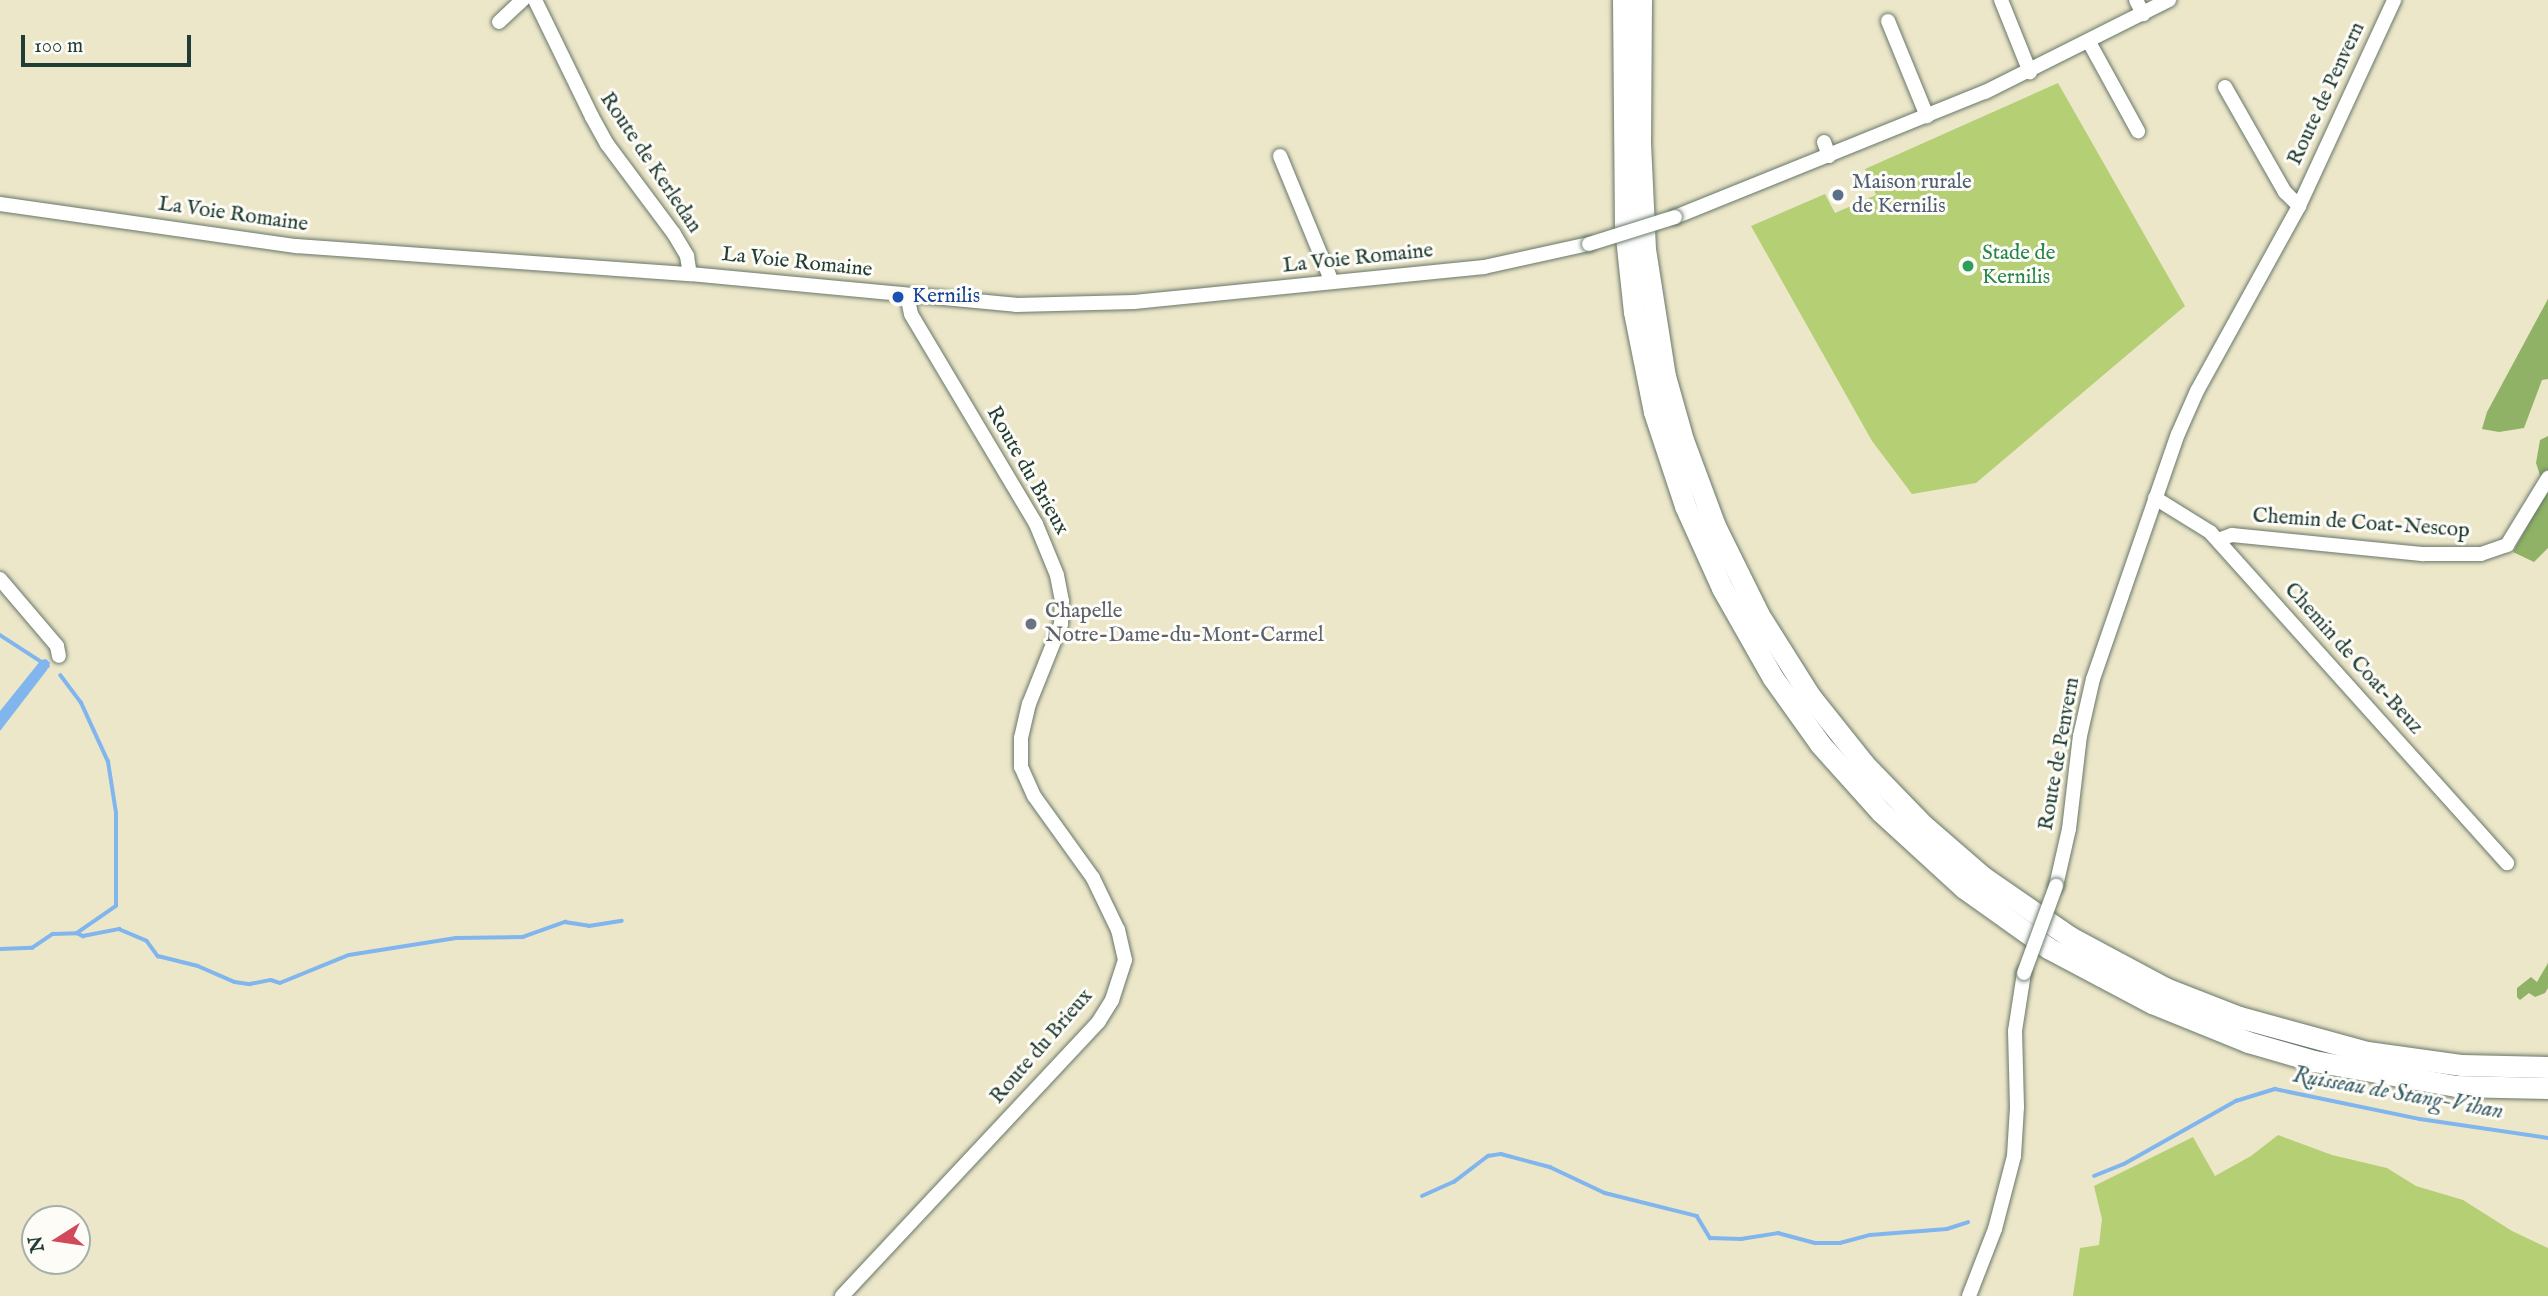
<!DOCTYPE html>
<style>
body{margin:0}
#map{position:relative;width:2548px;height:1296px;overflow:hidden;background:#ede7ca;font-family:"IM FELL English",serif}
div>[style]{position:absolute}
.green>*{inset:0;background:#b4cf74}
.forest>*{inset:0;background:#8fb266}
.water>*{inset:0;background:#81b5ee}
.stream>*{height:3.5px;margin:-1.75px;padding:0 1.75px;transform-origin:1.75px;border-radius:1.75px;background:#81b5ee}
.roads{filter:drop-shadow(0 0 2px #677868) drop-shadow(0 0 2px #677868)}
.minor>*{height:14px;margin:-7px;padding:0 7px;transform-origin:7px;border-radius:7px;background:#fff}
.highway>*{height:21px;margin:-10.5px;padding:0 10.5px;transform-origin:10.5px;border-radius:10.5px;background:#fff}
.bridges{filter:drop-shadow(0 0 2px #677868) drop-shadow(0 0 2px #677868)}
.minor-bridge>*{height:14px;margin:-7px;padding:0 7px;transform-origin:7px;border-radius:7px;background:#fff}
.dots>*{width:19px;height:19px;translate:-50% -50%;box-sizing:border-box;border:4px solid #fdfcf7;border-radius:50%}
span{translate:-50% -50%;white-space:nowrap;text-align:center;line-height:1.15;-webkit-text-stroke:6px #fdfcf7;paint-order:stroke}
.street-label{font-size:21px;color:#1f3d34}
.service-label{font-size:21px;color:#4e5e75}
.left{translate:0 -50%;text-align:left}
.leisure-label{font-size:21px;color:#27864d}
.transit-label{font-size:21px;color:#164399}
.worship-label{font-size:21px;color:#5b616d}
.water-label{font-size:23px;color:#3c616c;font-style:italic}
.north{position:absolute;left:21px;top:1205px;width:70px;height:70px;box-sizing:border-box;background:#fdfcf7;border:2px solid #a4b0a9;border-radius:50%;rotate:258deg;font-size:19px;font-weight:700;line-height:28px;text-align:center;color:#1f3d34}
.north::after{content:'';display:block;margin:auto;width:24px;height:32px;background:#d1495b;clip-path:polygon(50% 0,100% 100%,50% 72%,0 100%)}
.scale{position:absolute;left:21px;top:35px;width:170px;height:32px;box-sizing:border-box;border:4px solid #1f3d34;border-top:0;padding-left:9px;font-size:21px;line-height:24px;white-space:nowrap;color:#1f3d34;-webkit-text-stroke:5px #fdfcf7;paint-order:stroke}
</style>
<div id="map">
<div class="green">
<i style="clip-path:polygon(2058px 83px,2185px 306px,1976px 483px,1912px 494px,1872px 441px,1751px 226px,1825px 194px,1835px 213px,1876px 195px,1865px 169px)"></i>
<i style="clip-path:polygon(2278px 1135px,2332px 1155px,2387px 1168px,2416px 1186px,2463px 1200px,2512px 1231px,2548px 1248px,2548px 1296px,2073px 1296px,2080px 1248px,2099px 1245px,2102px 1219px,2094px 1186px,2193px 1137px,2215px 1176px,2251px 1156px)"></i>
</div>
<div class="forest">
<i style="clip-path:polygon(2548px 299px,2548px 379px,2542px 380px,2524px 428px,2499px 432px,2482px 429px,2487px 412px)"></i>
<i style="clip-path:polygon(2548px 436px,2548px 548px,2534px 562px,2513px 552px,2540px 503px,2542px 481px,2536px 463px,2540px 440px)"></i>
<i style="clip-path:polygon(2548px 963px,2548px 988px,2545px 993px,2535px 997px,2529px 993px,2520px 1000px,2517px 997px,2517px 988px,2531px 977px,2537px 982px)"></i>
</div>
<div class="water">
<i style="clip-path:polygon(46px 659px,50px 663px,47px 670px,0 731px,0 711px,41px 660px)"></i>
</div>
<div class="stream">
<i style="left:0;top:635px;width:57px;rotate:32.9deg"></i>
<i style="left:77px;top:933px;width:7px;rotate:27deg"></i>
<i style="left:83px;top:936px;width:37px;rotate:-11deg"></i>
<i style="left:119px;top:929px;width:30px;rotate:23deg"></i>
<i style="left:147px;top:941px;width:19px;rotate:54deg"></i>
<i style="left:158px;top:956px;width:41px;rotate:14deg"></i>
<i style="left:198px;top:966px;width:40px;rotate:23.4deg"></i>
<i style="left:235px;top:982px;width:15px;rotate:8deg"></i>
<i style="left:250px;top:984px;width:21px;rotate:-11deg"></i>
<i style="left:271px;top:980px;width:9px;rotate:18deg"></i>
<i style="left:280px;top:983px;width:74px;rotate:-22.1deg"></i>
<i style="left:349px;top:955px;width:108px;rotate:-9deg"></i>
<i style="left:456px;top:938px;width:67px;rotate:-0.9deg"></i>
<i style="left:523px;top:937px;width:45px;rotate:-19.7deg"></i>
<i style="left:565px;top:922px;width:24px;rotate:9deg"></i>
<i style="left:589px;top:926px;width:33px;rotate:-9deg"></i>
<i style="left:0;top:949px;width:32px;rotate:-2deg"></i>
<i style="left:32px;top:948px;width:25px;rotate:-34deg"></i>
<i style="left:53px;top:934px;width:24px;rotate:-2deg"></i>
<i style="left:77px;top:933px;width:47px;rotate:-34.7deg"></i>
<i style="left:116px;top:906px;width:93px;rotate:-90deg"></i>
<i style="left:116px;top:813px;width:52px;rotate:-98.9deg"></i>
<i style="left:108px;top:762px;width:65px;rotate:-114.6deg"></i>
<i style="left:81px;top:703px;width:34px;rotate:-127deg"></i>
<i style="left:2094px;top:1176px;width:32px;rotate:-22deg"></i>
<i style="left:2124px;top:1164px;width:129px;rotate:-29.4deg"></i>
<i style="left:2236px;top:1101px;width:41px;rotate:-17.1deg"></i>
<i style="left:2275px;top:1089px;width:148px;rotate:11.7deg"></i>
<i style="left:2420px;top:1119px;width:129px;rotate:8.4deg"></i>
<i style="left:1422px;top:1196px;width:35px;rotate:-24deg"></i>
<i style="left:1454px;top:1182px;width:43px;rotate:-37.4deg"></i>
<i style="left:1488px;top:1156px;width:13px;rotate:-9deg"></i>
<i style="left:1501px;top:1154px;width:51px;rotate:14.9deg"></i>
<i style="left:1550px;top:1167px;width:61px;rotate:25.3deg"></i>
<i style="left:1605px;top:1193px;width:95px;rotate:14deg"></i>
<i style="left:1697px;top:1216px;width:26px;rotate:59deg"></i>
<i style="left:1710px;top:1238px;width:31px;rotate:2deg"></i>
<i style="left:1741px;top:1239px;width:37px;rotate:-9deg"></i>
<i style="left:1778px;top:1233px;width:39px;rotate:15deg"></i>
<i style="left:1816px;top:1243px;width:24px"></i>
<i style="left:1840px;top:1243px;width:31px;rotate:-15deg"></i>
<i style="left:1870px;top:1235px;width:77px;rotate:-4.5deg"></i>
<i style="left:1947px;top:1229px;width:22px;rotate:-18deg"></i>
</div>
<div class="roads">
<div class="minor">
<i style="left:535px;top:0;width:130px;rotate:64deg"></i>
<i style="left:592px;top:117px;width:31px;rotate:61deg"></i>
<i style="left:607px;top:144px;width:112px;rotate:53.3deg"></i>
<i style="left:674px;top:234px;width:26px;rotate:59deg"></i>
<i style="left:687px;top:256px;width:18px;rotate:81deg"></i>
<i style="left:2001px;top:0;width:78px;rotate:68.1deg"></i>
<i style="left:2136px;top:0;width:16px;rotate:63deg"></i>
<i style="left:1888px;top:21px;width:103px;rotate:67.7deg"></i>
<i style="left:499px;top:22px;width:33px;rotate:-43deg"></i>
<i style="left:2089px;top:42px;width:102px;rotate:61.2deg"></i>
<i style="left:2225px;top:87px;width:121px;rotate:60.3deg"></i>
<i style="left:2285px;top:192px;width:20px;rotate:45deg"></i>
<i style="left:1824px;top:142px;width:15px;rotate:70deg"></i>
<i style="left:1280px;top:156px;width:136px;rotate:67.6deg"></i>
<i style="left:0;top:204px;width:299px;rotate:8.1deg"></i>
<i style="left:296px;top:246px;width:395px;rotate:4.1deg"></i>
<i style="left:690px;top:274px;width:327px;rotate:5.4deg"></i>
<i style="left:1016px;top:305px;width:118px;rotate:-1.5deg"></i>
<i style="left:1134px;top:302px;width:352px;rotate:-5.7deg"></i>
<i style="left:1484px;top:267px;width:107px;rotate:-12.4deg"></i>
<i style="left:1675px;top:217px;width:334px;rotate:-22deg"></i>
<i style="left:1985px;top:92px;width:206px;rotate:-26.6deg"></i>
<i style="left:2155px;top:498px;width:65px;rotate:31.7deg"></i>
<i style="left:2210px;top:532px;width:445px;rotate:48.1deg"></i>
<i style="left:2218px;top:540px;width:15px;rotate:-20deg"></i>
<i style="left:2232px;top:535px;width:193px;rotate:5.7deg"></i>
<i style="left:2424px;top:554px;width:57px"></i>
<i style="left:2481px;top:554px;width:28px;rotate:-19deg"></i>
<i style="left:2507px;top:545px;width:79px;rotate:-58.5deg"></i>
<i style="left:0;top:579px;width:88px;rotate:49.6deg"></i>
<i style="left:57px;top:646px;width:10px;rotate:79deg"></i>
<i style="left:2056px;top:886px;width:58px;rotate:-77.2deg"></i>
<i style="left:2069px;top:829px;width:94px;rotate:-83.3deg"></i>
<i style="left:2080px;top:736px;width:58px;rotate:-77.2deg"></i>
<i style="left:2093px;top:679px;width:259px;rotate:-70.9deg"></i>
<i style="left:2178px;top:434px;width:47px;rotate:-66.2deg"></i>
<i style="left:2197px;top:391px;width:211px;rotate:-61.1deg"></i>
<i style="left:2299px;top:206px;width:227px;rotate:-65.2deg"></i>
<i style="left:842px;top:1296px;width:376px;rotate:-46.9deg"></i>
<i style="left:1099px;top:1021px;width:25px;rotate:-58deg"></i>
<i style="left:1112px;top:1000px;width:42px;rotate:-72deg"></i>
<i style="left:1125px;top:960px;width:31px;rotate:-103deg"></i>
<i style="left:1118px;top:930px;width:58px;rotate:-115.7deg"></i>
<i style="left:1093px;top:878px;width:101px;rotate:-125.7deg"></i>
<i style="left:1034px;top:796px;width:32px;rotate:-114deg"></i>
<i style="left:1021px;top:767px;width:29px;rotate:-90deg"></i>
<i style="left:1021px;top:738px;width:35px;rotate:-77deg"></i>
<i style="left:1029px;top:704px;width:86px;rotate:-68.2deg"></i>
<i style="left:1061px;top:624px;width:23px;rotate:-88deg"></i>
<i style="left:1062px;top:601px;width:26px;rotate:-101deg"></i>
<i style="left:1057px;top:575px;width:55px;rotate:-112.4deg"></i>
<i style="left:1036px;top:524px;width:244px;rotate:-120.8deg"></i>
<i style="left:911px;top:314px;width:19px;rotate:-102deg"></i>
<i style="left:1969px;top:1296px;width:72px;rotate:-68.8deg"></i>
<i style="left:1995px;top:1229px;width:75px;rotate:-75.4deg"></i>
<i style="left:2014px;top:1156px;width:49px;rotate:-86.5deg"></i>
<i style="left:2017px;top:1107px;width:76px;rotate:-91.5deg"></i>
<i style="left:2015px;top:1031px;width:59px;rotate:-81.2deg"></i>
</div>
<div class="highway">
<i style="left:1623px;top:0;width:228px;rotate:89.5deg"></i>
<i style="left:1625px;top:228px;width:84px;rotate:83.9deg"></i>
<i style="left:1634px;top:312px;width:102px;rotate:78.7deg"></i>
<i style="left:1654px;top:412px;width:99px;rotate:71.7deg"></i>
<i style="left:1685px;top:506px;width:90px;rotate:65.7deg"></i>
<i style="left:1722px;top:588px;width:103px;rotate:60.5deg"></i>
<i style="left:1773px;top:678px;width:81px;rotate:54.5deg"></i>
<i style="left:1820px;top:744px;width:91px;rotate:48.1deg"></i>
<i style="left:1881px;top:812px;width:113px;rotate:42.5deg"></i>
<i style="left:1964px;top:888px;width:103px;rotate:35.5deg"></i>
<i style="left:2048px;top:948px;width:118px;rotate:27.9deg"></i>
<i style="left:2152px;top:1003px;width:104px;rotate:22.1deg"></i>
<i style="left:2248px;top:1042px;width:69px;rotate:16.1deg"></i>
<i style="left:2314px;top:1061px;width:144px;rotate:10deg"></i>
<i style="left:2456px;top:1086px;width:92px;rotate:1.2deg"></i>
<i style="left:1641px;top:0;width:143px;rotate:90.4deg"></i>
<i style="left:1640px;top:143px;width:106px;rotate:87.3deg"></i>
<i style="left:1645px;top:249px;width:129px;rotate:81.1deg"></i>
<i style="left:1665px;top:376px;width:66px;rotate:74.3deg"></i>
<i style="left:1683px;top:440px;width:92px;rotate:69.6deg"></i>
<i style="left:1715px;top:526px;width:99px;rotate:63.7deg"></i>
<i style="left:1759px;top:615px;width:96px;rotate:57.8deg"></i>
<i style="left:1810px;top:696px;width:87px;rotate:51.5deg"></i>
<i style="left:1864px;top:764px;width:85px;rotate:46deg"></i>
<i style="left:1923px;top:825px;width:79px;rotate:40.9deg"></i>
<i style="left:1983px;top:877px;width:106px;rotate:34.6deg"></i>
<i style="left:2070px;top:937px;width:108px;rotate:28.2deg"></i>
<i style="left:2165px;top:988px;width:79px;rotate:21.4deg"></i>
<i style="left:2239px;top:1017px;width:133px;rotate:15.3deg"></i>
<i style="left:2367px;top:1052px;width:96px;rotate:7.8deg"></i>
<i style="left:2462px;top:1065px;width:86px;rotate:1.3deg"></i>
</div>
</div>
<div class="bridges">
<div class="minor-bridge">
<i style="left:1589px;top:244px;width:90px;rotate:-17.4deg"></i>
<i style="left:2024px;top:973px;width:93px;rotate:-69.8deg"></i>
</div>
</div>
<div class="dots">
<i style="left:1838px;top:195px;background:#5c6f8a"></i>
<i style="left:1968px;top:266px;background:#2e9e5b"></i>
<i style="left:898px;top:297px;background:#1a4fb4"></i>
<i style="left:1031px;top:624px;background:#6b7280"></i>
</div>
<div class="street-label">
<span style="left:2327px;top:94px;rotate:-65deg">Route de Penvern</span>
<span style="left:650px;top:163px;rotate:56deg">Route de Kerledan</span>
<span style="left:233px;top:215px;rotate:8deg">La Voie Romaine</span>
<span style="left:1358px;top:259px;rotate:-6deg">La Voie Romaine</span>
<span style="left:797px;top:263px;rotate:6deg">La Voie Romaine</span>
<span style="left:1027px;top:471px;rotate:60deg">Route du Brieux</span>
<span style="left:2361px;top:524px;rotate:4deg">Chemin de Coat-Nescop</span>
<span style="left:2353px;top:659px;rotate:48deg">Chemin de Coat-Beuz</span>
<span style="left:2060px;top:754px;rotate:-80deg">Route de Penvern</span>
<span style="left:1042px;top:1047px;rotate:-49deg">Route du Brieux</span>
</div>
<div class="service-label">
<span class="left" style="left:1852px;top:195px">Maison rurale<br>de Kernilis</span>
</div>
<div class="leisure-label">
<span class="left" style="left:1982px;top:266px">Stade de<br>Kernilis</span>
</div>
<div class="transit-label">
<span class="left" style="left:912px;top:297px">Kernilis</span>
</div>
<div class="worship-label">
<span class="left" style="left:1045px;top:624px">Chapelle<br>Notre-Dame-du-Mont-Carmel</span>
</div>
<div class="water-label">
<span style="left:2398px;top:1094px;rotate:10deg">Ruisseau de Stang-Vihan</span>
</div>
<div class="north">N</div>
<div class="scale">100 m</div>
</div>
